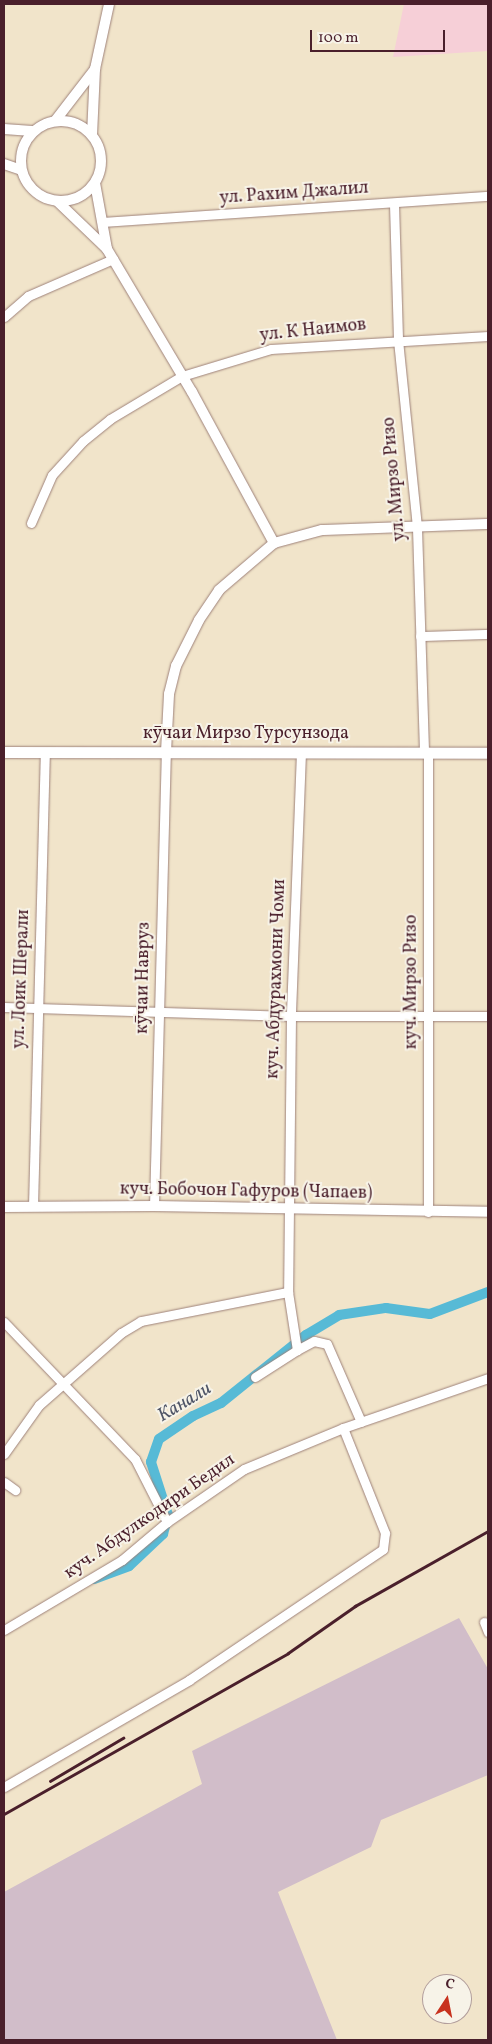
<!DOCTYPE html>
<meta charset="utf-8">
<style>
body{margin:0}
#map{position:relative;width:492px;height:2044px;overflow:hidden;background:#f1e4ca;font-family:Vollkorn,serif}
div>[style]{position:absolute}
.built>*{inset:0;background:#f6cfd7}
.industrial>*{inset:0;background:#d1bdc9}
.canal>*{height:10px;margin:-5px;padding:0 5px;transform-origin:5px;border-radius:5px;background:#57bad6}
.roads{filter:drop-shadow(0 0 1px #9e827a) drop-shadow(0 0 1px #9e827a)}
.minor>*{height:9px;margin:-4.5px;padding:0 4.5px;transform-origin:4.5px;border-radius:4.5px;background:#fff}
.tertiary>*{height:10px;margin:-5px;padding:0 5px;transform-origin:5px;border-radius:5px;background:#fff}
.tertiary>.ring{margin:-5px;padding:0;box-sizing:content-box;background:none;border:10px solid #fff;border-radius:50%}
.secondary>*{height:11px;margin:-5.5px;padding:0 5.5px;transform-origin:5.5px;border-radius:5.5px;background:#fff}
.rail>*{height:2.5px;margin:-1.25px;padding:0 1.25px;transform-origin:1.25px;border-radius:1.25px;background:#4a1f2b}
span{translate:-50% -50%;white-space:nowrap;text-align:center;line-height:1.15;-webkit-text-stroke:4px #f7f3e8;paint-order:stroke}
.street-label{font-size:18px;color:#4a1f2b}
.water-label{font-size:19px;color:#4f5567;font-style:italic}
.frame{position:absolute;inset:0;border:5px solid #4a1f2b;pointer-events:none}
.north{position:absolute;left:422px;top:1974px;width:50px;height:50px;box-sizing:border-box;background:#f7f3e8;border:1px solid #b29e9c;border-radius:50%;rotate:11deg;font-size:14px;font-weight:700;line-height:20px;text-align:center;color:#4a1f2b}
.north::after{content:'';display:block;margin:auto;width:18px;height:22px;background:#c8321e;clip-path:polygon(50% 0,100% 100%,50% 72%,0 100%)}
.scale{position:absolute;left:310px;top:30px;width:135px;height:22px;box-sizing:border-box;border:2px solid #4a1f2b;border-top:0;padding-left:6px;font-size:15px;line-height:18px;white-space:nowrap;color:#4a1f2b;-webkit-text-stroke:4px #f7f3e8;paint-order:stroke}
</style>
<div id="map">
<div class="built">
<i style="clip-path:polygon(404px 4px,488px 4px,488px 51px,393px 57px)"></i>
</div>
<div class="industrial">
<i style="clip-path:polygon(459px 1618px,488px 1669px,488px 1775px,381px 1820px,371px 1847px,278px 1892px,337px 2040px,4px 2040px,4px 1892px,202px 1784px,192px 1751px)"></i>
</div>
<div class="canal">
<i style="left:94px;top:1579px;width:37px;rotate:-20deg"></i>
<i style="left:129px;top:1566px;width:47px;rotate:-43.3deg"></i>
<i style="left:163px;top:1534px;width:20px;rotate:-75deg"></i>
<i style="left:168px;top:1515px;width:56px;rotate:-107.8deg"></i>
<i style="left:151px;top:1462px;width:24px;rotate:-71deg"></i>
<i style="left:159px;top:1439px;width:41px;rotate:-34.1deg"></i>
<i style="left:193px;top:1416px;width:31px;rotate:-25deg"></i>
<i style="left:221px;top:1403px;width:109px;rotate:-38.7deg"></i>
<i style="left:306px;top:1335px;width:39px;rotate:-31deg"></i>
<i style="left:339px;top:1315px;width:48px;rotate:-8.5deg"></i>
<i style="left:386px;top:1308px;width:44px;rotate:7.8deg"></i>
<i style="left:430px;top:1314px;width:62px;rotate:-20.8deg"></i>
</div>
<div class="roads">
<div class="minor">
<i style="left:394px;top:204px;width:136px;rotate:88.3deg"></i>
<i style="left:398px;top:340px;width:189px;rotate:84.2deg"></i>
<i style="left:417px;top:528px;width:224px;rotate:88.2deg"></i>
<i style="left:103px;top:222px;width:386px;rotate:-3.9deg"></i>
<i style="left:4px;top:317px;width:32px;rotate:-41deg"></i>
<i style="left:28px;top:296px;width:93px;rotate:-23.5deg"></i>
<i style="left:31px;top:523px;width:52px;rotate:-66.4deg"></i>
<i style="left:52px;top:475px;width:46px;rotate:-47.6deg"></i>
<i style="left:83px;top:441px;width:35px;rotate:-39deg"></i>
<i style="left:110px;top:419px;width:84px;rotate:-30.8deg"></i>
<i style="left:182px;top:376px;width:93px;rotate:-16.9deg"></i>
<i style="left:271px;top:349px;width:217px;rotate:-3.4deg"></i>
<i style="left:420px;top:636px;width:68px;rotate:-1.7deg"></i>
<i style="left:301px;top:752px;width:264px;rotate:92.2deg"></i>
<i style="left:291px;top:1016px;width:276px;rotate:90.6deg"></i>
<i style="left:288px;top:1292px;width:59px;rotate:81.2deg"></i>
<i style="left:297px;top:1350px;width:19px;rotate:-28deg"></i>
<i style="left:314px;top:1341px;width:13px;rotate:13deg"></i>
<i style="left:327px;top:1344px;width:85px;rotate:66.4deg"></i>
<i style="left:4px;top:1007px;width:287px;rotate:1.8deg"></i>
<i style="left:291px;top:1016px;width:197px"></i>
<i style="left:33px;top:1206px;width:454px;rotate:-88.5deg"></i>
<i style="left:154px;top:1206px;width:454px;rotate:-88.5deg"></i>
<i style="left:428px;top:1212px;width:460px;rotate:-90deg"></i>
<i style="left:4px;top:1322px;width:190px;rotate:46.3deg"></i>
<i style="left:135px;top:1459px;width:71px;rotate:63.1deg"></i>
<i style="left:255px;top:1377px;width:50px;rotate:-32.7deg"></i>
<i style="left:4px;top:1454px;width:60px;rotate:-54.5deg"></i>
<i style="left:39px;top:1405px;width:109px;rotate:-41.3deg"></i>
<i style="left:121px;top:1333px;width:23px;rotate:-31deg"></i>
<i style="left:141px;top:1321px;width:150px;rotate:-11.2deg"></i>
<i style="left:4px;top:1482px;width:14px;rotate:36deg"></i>
<i style="left:484px;top:1622px;width:11px;rotate:68deg"></i>
<i style="left:4px;top:1630px;width:137px;rotate:-30.7deg"></i>
<i style="left:122px;top:1560px;width:59px;rotate:-40.2deg"></i>
<i style="left:167px;top:1522px;width:93px;rotate:-34.5deg"></i>
<i style="left:244px;top:1469px;width:107px;rotate:-22.5deg"></i>
<i style="left:343px;top:1428px;width:153px;rotate:-19deg"></i>
<i style="left:4px;top:1787px;width:214px;rotate:-30deg"></i>
<i style="left:189px;top:1680px;width:234px;rotate:-34deg"></i>
<i style="left:383px;top:1549px;width:16px;rotate:-83deg"></i>
<i style="left:385px;top:1533px;width:113px;rotate:-111.8deg"></i>
</div>
<div class="tertiary">
<i style="left:95px;top:69px;width:66px;rotate:-77.8deg"></i>
<i style="left:55px;top:121px;width:66px;rotate:-52.4deg"></i>
<i style="left:95px;top:69px;width:65px;rotate:92.6deg"></i>
<i class="ring" style="left:21px;top:121px;width:70px;height:70px"></i>
<i style="left:4px;top:129px;width:28px;rotate:4deg"></i>
<i style="left:4px;top:164px;width:18px;rotate:19deg"></i>
<i style="left:57px;top:201px;width:69px;rotate:43.8deg"></i>
<i style="left:107px;top:249px;width:67px;rotate:-100.3deg"></i>
<i style="left:107px;top:249px;width:166px;rotate:59.3deg"></i>
<i style="left:192px;top:392px;width:172px;rotate:61.5deg"></i>
<i style="left:166px;top:752px;width:58px;rotate:-87deg"></i>
<i style="left:169px;top:694px;width:29px;rotate:-76deg"></i>
<i style="left:176px;top:666px;width:51px;rotate:-63.4deg"></i>
<i style="left:199px;top:620px;width:36px;rotate:-56deg"></i>
<i style="left:219px;top:590px;width:72px;rotate:-40.5deg"></i>
<i style="left:274px;top:543px;width:50px;rotate:-15.2deg"></i>
<i style="left:322px;top:530px;width:166px;rotate:-2.1deg"></i>
<i style="left:4px;top:1207px;width:150px;rotate:-0.4deg"></i>
<i style="left:154px;top:1206px;width:334px;rotate:1deg"></i>
</div>
<div class="secondary">
<i style="left:4px;top:752px;width:484px;rotate:0.1deg"></i>
</div>
</div>
<div class="rail">
<i style="left:50px;top:1781px;width:85px;rotate:-30.5deg"></i>
<i style="left:4px;top:1814px;width:326px;rotate:-29.5deg"></i>
<i style="left:288px;top:1653px;width:82px;rotate:-35deg"></i>
<i style="left:355px;top:1606px;width:153px;rotate:-29.4deg"></i>
</div>
<div class="street-label">
<span style="left:294px;top:194px;rotate:-4deg">ул. Рахим Джалил</span>
<span style="left:313px;top:331px;rotate:-6deg">ул. К Наимов</span>
<span style="left:395px;top:479px;rotate:-95deg">ул. Мирзо Ризо</span>
<span style="left:246px;top:734px">кӯчаи Мирзо Турсунзода</span>
<span style="left:144px;top:978px;rotate:-89deg">кӯчаи Навруз</span>
<span style="left:22px;top:979px;rotate:-88deg">ул. Лоик Шерали</span>
<span style="left:277px;top:979px;rotate:-88deg">куч. Абдурахмони Чоми</span>
<span style="left:412px;top:982px;rotate:-90deg">куч. Мирзо Ризо</span>
<span style="left:246px;top:1192px;rotate:1deg">куч. Бобочон Гафуров (Чапаев)</span>
<span style="left:150px;top:1517px;rotate:-35deg">куч. Абдулкодири Бедил</span>
</div>
<div class="water-label">
<span style="left:185px;top:1403px;rotate:-31deg">Канали</span>
</div>
<div class="frame"></div>
<div class="north">С</div>
<div class="scale">100 m</div>
</div>
